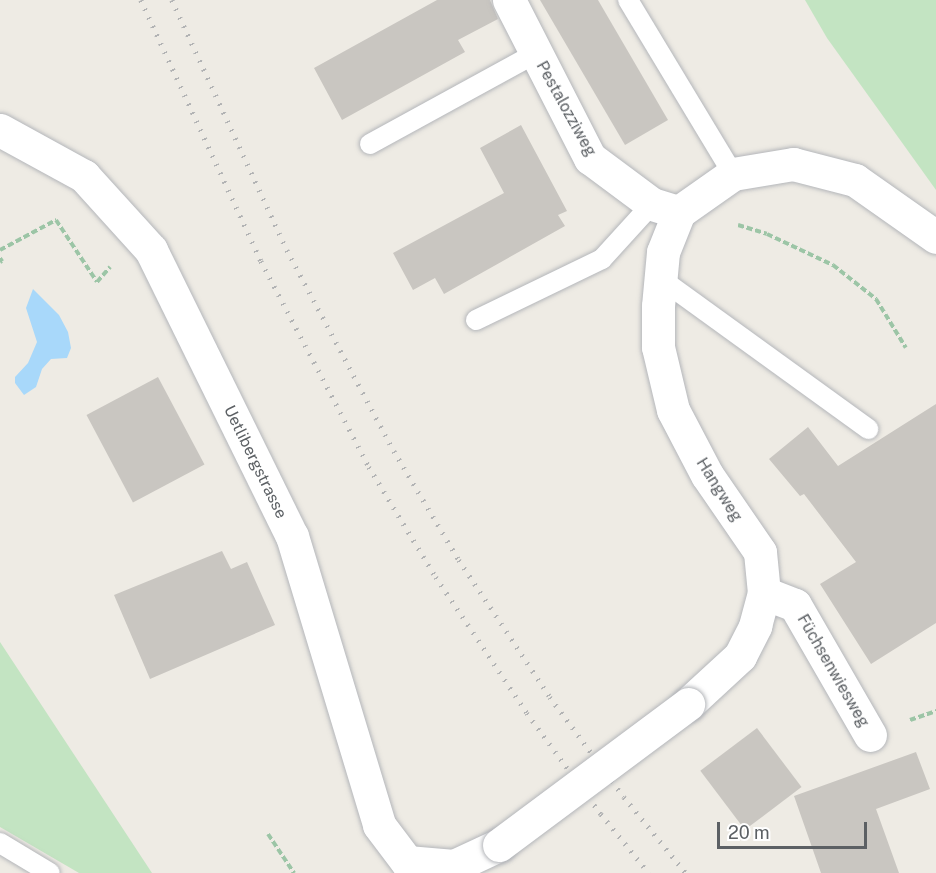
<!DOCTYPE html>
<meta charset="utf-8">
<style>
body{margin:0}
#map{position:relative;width:936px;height:873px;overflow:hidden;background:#eeebe4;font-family:"Public Sans",sans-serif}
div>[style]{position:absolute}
.green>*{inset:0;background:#c3e4c2}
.water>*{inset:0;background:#a8d8fa}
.building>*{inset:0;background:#c9c6c1;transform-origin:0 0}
.path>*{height:4px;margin-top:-2px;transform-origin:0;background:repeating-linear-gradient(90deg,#9cc5a6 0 6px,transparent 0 9px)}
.roads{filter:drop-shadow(0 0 2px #b4b6ba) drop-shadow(0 0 2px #b4b6ba)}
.service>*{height:20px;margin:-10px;padding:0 10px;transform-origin:10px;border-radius:10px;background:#fff}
.minor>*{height:33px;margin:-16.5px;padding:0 16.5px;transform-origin:16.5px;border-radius:16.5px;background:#fff}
.rail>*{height:4.5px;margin-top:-2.25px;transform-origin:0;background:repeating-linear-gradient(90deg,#b2b3b4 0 1.5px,transparent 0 9.5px)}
.bridges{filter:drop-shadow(0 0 2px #b4b6ba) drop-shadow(0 0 2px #b4b6ba)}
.minor-bridge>*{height:33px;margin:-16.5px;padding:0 16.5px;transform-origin:16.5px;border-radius:16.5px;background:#fff}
span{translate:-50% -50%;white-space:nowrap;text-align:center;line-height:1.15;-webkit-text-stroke:4.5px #fff;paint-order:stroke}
.street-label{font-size:16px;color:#5c6064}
.scale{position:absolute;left:717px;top:822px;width:150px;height:27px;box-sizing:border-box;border:3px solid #5c6064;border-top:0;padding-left:8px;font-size:18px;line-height:21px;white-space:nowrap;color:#5c6064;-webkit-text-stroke:4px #fff;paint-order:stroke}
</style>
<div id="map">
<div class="green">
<i style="clip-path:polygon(805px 0,936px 0,936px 190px,827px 38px)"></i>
<i style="clip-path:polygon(0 642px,152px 873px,79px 873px,0 827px)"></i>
</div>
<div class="water">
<i style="clip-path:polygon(33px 289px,59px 315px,68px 332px,71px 348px,67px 358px,51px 359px,42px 369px,36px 387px,24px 395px,15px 383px,15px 377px,28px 363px,37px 342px,26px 308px)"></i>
</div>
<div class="building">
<i style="clip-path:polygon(437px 0,490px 0,498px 19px,458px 40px,465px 52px,342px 120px,314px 68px)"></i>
<i style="clip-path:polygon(540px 0,598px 0,668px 120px,625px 145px)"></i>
<i style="clip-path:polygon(521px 125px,567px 211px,558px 215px,565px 226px,444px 294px,435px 278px,413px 290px,393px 253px,504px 193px,480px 148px)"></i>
<i style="left:158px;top:377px;width:99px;height:81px;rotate:62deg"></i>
<i style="clip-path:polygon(936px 404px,936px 623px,871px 664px,820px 584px,856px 562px,804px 494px,800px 496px,769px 459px,808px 427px,838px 466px)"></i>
<i style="clip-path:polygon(222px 551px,231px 569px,247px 562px,275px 625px,150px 679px,114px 595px)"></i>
<i style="left:757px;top:728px;width:74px;height:71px;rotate:53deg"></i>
<i style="clip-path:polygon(916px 752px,930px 789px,876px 809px,899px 873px,821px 873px,794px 796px)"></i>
</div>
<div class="path">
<i style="left:738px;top:225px;width:30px;rotate:17deg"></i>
<i style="left:767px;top:234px;width:73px;rotate:25.2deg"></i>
<i style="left:833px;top:265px;width:55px;rotate:38.3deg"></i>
<i style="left:876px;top:299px;width:57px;rotate:58.5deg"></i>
<i style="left:0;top:250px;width:64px;rotate:-28.2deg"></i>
<i style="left:56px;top:220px;width:74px;rotate:56.5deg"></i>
<i style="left:97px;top:282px;width:20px;rotate:-49deg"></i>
<i style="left:0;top:258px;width:4px;rotate:56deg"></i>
<i style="left:2px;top:261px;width:2px;rotate:153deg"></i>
<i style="left:910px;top:720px;width:28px;rotate:-19deg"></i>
<i style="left:268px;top:834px;width:47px;rotate:56.3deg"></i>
</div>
<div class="roads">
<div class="service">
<i style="left:628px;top:0;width:203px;rotate:58.9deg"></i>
<i style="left:370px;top:144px;width:189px;rotate:-28.7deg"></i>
<i style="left:661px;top:279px;width:256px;rotate:35.9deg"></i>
<i style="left:476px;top:320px;width:140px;rotate:-25.8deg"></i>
<i style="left:602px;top:259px;width:74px;rotate:-47.7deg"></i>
<i style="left:0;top:843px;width:58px;rotate:31deg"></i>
</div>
<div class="minor">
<i style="left:509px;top:0;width:178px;rotate:62.9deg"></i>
<i style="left:590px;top:158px;width:77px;rotate:36.6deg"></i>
<i style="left:652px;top:204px;width:28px;rotate:17deg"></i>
<i style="left:0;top:130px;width:96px;rotate:28.7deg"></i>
<i style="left:84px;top:176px;width:100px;rotate:47.8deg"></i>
<i style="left:151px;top:250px;width:319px;rotate:63.8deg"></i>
<i style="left:292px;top:536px;width:302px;rotate:73.2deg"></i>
<i style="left:379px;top:825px;width:46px;rotate:52.9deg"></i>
<i style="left:407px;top:862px;width:47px;rotate:4.9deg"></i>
<i style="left:454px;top:866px;width:50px;rotate:-25deg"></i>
<i style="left:764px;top:593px;width:33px;rotate:21deg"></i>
<i style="left:795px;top:605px;width:150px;rotate:60deg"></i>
<i style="left:688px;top:704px;width:71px;rotate:-42.7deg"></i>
<i style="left:740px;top:656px;width:34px;rotate:-63deg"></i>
<i style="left:755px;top:626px;width:34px;rotate:-75deg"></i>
<i style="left:764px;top:593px;width:41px;rotate:-95.6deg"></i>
<i style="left:760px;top:552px;width:93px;rotate:-124.5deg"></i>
<i style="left:707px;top:475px;width:73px;rotate:-117.6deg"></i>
<i style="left:673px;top:410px;width:65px;rotate:-103.4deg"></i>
<i style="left:658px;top:347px;width:41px;rotate:-90deg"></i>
<i style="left:658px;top:306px;width:54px;rotate:-84.7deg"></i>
<i style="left:663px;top:252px;width:43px;rotate:-68.2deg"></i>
<i style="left:679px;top:212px;width:66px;rotate:-35.1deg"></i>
<i style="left:733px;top:174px;width:61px;rotate:-9.5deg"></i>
<i style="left:793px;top:164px;width:64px;rotate:14.5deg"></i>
<i style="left:855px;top:180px;width:99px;rotate:35.1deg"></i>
</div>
</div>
<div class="rail">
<i style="left:141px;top:0;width:287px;rotate:65.3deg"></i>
<i style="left:261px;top:261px;width:233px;rotate:62.3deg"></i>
<i style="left:369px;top:467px;width:129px;rotate:58.7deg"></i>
<i style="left:436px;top:577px;width:164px;rotate:56.2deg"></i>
<i style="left:527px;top:713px;width:125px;rotate:53.8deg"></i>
<i style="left:601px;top:814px;width:76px;rotate:50.9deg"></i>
<i style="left:172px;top:0;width:275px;rotate:65.3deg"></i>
<i style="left:287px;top:250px;width:228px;rotate:62deg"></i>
<i style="left:394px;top:451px;width:127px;rotate:59.2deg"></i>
<i style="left:459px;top:560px;width:164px;rotate:56.4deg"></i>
<i style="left:550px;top:697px;width:124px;rotate:53.5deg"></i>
<i style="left:624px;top:797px;width:98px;rotate:50.8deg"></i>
</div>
<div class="bridges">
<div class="minor-bridge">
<i style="left:499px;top:845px;width:236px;rotate:-36.7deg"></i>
</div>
</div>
<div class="street-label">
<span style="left:566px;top:109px;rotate:61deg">Pestalozziweg</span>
<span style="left:255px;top:462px;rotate:64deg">Uetlibergstrasse</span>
<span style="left:719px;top:490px;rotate:58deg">Hangweg</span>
<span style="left:833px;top:671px;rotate:60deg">Füchsenwiesweg</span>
</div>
<div class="scale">20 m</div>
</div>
